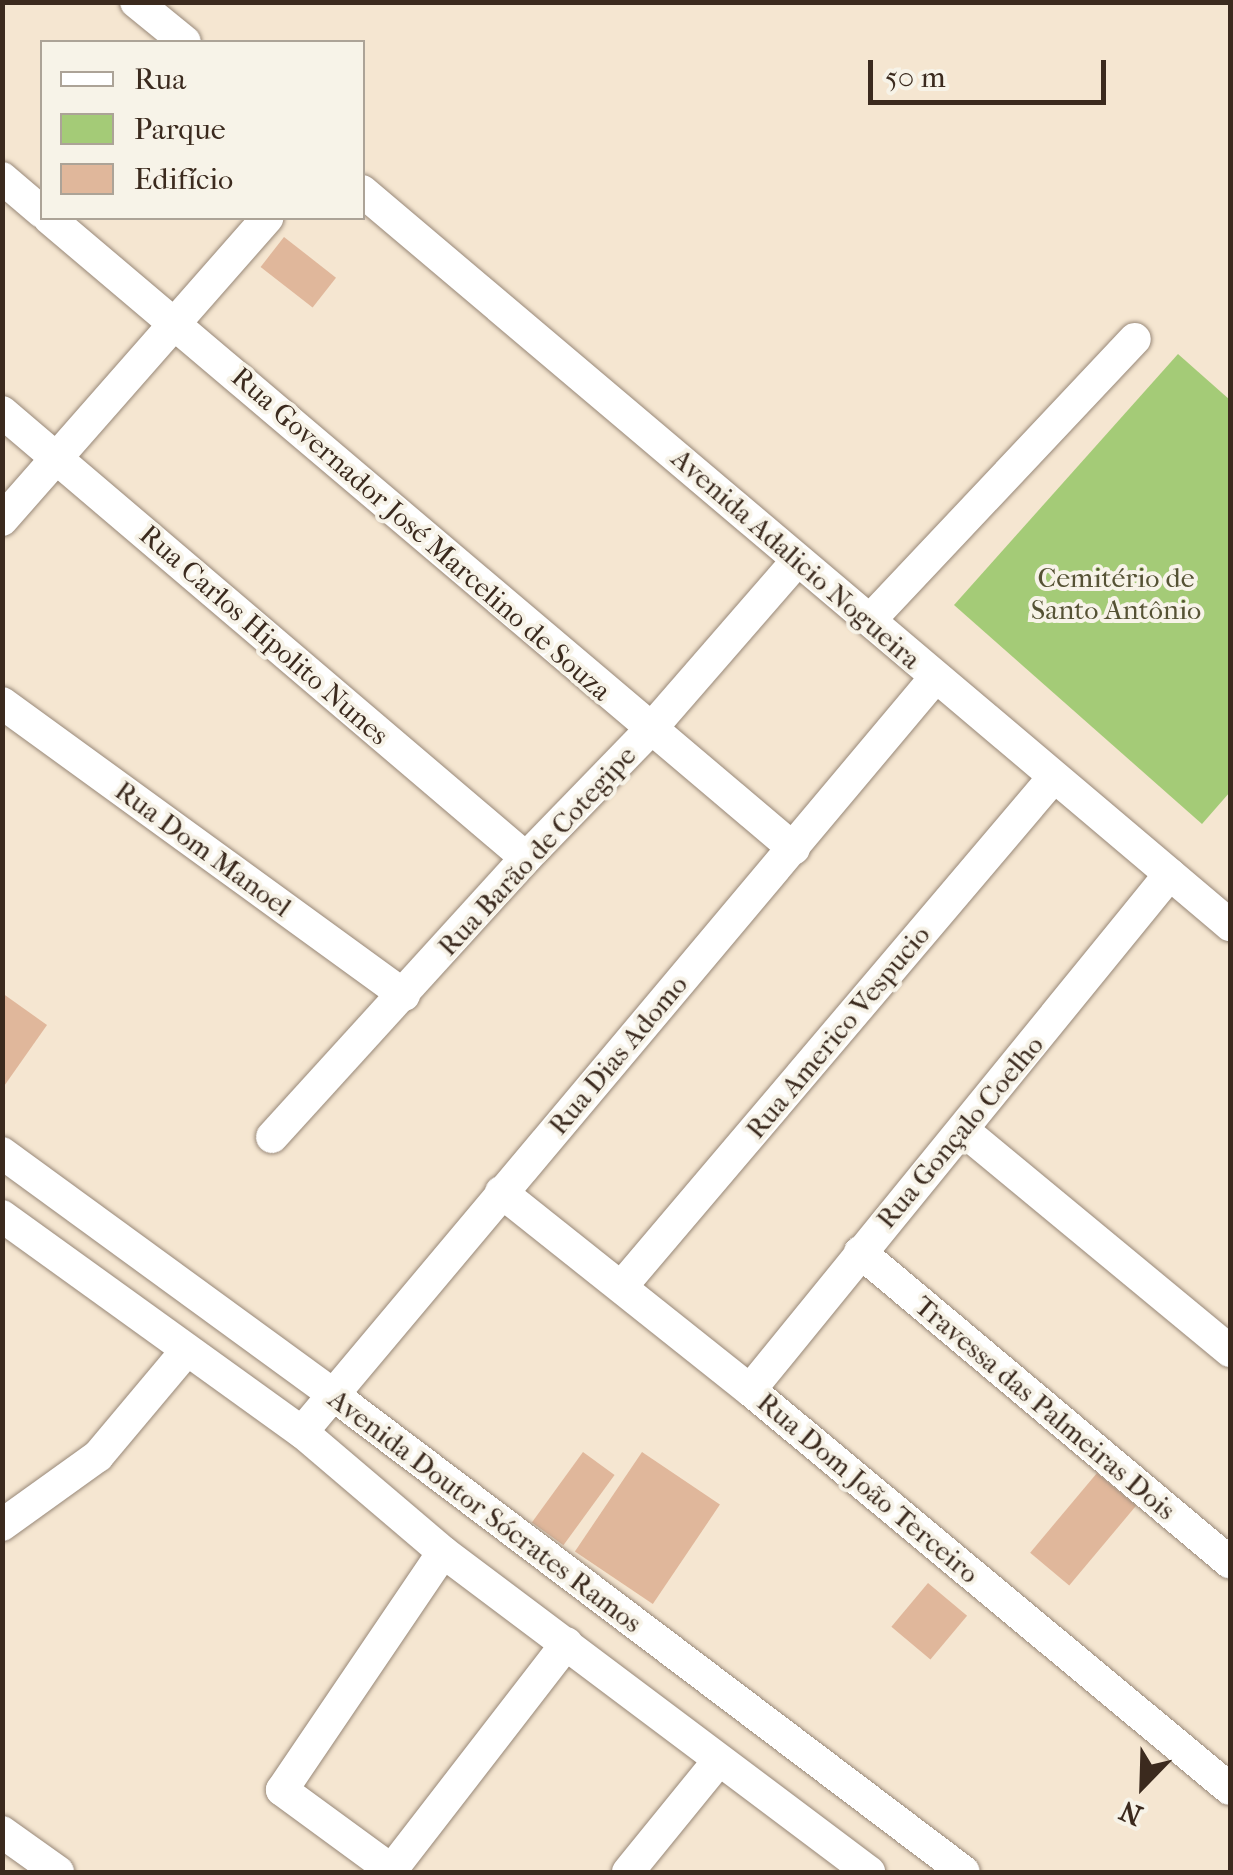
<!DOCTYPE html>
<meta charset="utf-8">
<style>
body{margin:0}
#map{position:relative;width:1233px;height:1875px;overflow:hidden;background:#f5e6d1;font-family:"IM FELL French Canon",serif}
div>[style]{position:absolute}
.green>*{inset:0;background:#a4cb77}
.building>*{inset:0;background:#e0b79b;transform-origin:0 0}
.roads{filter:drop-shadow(0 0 2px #988878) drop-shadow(0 0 2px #988878)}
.minor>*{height:32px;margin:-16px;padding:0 16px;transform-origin:16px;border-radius:16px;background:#fff}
span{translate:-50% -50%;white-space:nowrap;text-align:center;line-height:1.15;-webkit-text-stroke:8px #f7f3e8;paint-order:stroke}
.street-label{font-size:28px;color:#3b2a1e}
.park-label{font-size:28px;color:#555234}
.frame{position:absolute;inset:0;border:5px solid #3b2a1e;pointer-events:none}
.legend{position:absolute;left:40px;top:40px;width:325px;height:180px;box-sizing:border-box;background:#f7f3e8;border:2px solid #aca397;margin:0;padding:12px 18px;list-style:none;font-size:30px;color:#3b2a1e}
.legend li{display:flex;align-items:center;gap:20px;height:50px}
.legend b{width:50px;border:2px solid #aca397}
.north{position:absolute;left:1093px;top:1735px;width:100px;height:100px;-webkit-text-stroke:8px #f7f3e8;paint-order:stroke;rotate:203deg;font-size:28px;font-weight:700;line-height:40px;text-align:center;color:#3b2a1e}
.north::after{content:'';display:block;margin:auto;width:35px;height:45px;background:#3b2a1e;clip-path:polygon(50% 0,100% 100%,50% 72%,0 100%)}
.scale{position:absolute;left:868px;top:60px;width:238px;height:45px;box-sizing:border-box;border:5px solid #3b2a1e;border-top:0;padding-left:12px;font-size:30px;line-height:35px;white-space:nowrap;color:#3b2a1e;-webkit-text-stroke:8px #f7f3e8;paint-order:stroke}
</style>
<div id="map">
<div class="green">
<i style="clip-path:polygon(1178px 354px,1230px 400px,1230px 792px,1202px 824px,954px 605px)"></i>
</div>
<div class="building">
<i style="left:284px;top:237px;width:66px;height:38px;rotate:38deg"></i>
<i style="clip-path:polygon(2px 993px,47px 1025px,2px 1089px)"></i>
<i style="left:583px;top:1452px;width:39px;height:87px;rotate:36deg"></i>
<i style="left:642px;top:1452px;width:94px;height:120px;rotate:34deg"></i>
<i style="left:1097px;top:1473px;width:51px;height:104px;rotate:40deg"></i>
<i style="left:928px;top:1583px;width:51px;height:57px;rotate:40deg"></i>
</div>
<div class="roads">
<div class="minor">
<i style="left:136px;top:2px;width:63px;rotate:39.2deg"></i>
<i style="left:2px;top:178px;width:52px;rotate:40.4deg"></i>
<i style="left:362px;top:191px;width:1137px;rotate:40.22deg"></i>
<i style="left:49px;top:218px;width:976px;rotate:40.26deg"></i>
<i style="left:2px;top:412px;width:688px;rotate:40.4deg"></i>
<i style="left:2px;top:520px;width:402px;rotate:-48.7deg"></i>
<i style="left:870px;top:620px;width:386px;rotate:-46.7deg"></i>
<i style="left:2px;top:703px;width:497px;rotate:36deg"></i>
<i style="left:963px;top:1130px;width:347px;rotate:39.6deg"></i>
<i style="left:272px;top:1137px;width:377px;rotate:-47.7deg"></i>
<i style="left:526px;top:858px;width:178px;rotate:-45.9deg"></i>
<i style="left:650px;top:730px;width:225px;rotate:-49deg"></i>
<i style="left:2px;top:1153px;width:409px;rotate:36.1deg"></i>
<i style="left:332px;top:1394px;width:792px;rotate:37.1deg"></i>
<i style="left:501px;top:1192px;width:318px;rotate:38.5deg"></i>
<i style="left:750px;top:1390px;width:624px;rotate:39.74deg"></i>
<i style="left:2px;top:1216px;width:370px;rotate:35.8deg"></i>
<i style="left:302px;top:1432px;width:185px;rotate:40.4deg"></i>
<i style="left:443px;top:1552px;width:533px;rotate:36.91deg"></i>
<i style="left:860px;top:1252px;width:483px;rotate:40deg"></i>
<i style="left:622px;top:1286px;width:666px;rotate:-49.69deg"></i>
<i style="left:750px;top:1390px;width:665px;rotate:-50.86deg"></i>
<i style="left:302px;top:1432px;width:984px;rotate:-49.99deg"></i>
<i style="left:2px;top:1525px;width:118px;rotate:-35.7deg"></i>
<i style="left:98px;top:1456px;width:138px;rotate:-50deg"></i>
<i style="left:2px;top:1832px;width:69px;rotate:35.5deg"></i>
<i style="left:390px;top:1872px;width:289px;rotate:-52.3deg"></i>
<i style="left:394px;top:1872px;width:139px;rotate:-143.8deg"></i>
<i style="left:282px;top:1790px;width:287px;rotate:-55.9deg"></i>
<i style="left:628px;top:1872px;width:144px;rotate:-50.9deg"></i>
</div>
</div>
<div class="street-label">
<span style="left:421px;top:534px;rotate:41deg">Rua Governador José Marcelino de Souza</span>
<span style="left:796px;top:559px;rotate:41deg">Avenida Adalicio Nogueira</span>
<span style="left:264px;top:635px;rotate:41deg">Rua Carlos Hipolito Nunes</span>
<span style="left:203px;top:849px;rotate:36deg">Rua Dom Manoel</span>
<span style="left:537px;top:851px;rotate:-47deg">Rua Barão de Cotegipe</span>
<span style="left:838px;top:1032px;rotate:-50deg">Rua Americo Vespucio</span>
<span style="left:618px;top:1055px;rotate:-50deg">Rua Dias Adomo</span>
<span style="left:960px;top:1132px;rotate:-50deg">Rua Gonçalo Coelho</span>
<span style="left:1045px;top:1408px;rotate:40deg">Travessa das Palmeiras Dois</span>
<span style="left:868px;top:1488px;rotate:40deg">Rua Dom João Terceiro</span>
<span style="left:485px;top:1511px;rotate:37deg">Avenida Doutor Sócrates Ramos</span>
</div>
<div class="park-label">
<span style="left:1116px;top:594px">Cemitério de<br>Santo Antônio</span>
</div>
<div class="frame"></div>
<ul class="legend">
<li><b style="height:12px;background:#fff"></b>Rua</li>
<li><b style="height:28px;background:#a4cb77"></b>Parque</li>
<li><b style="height:28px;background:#e0b79b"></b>Edifício</li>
</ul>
<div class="north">N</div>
<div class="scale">50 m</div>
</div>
